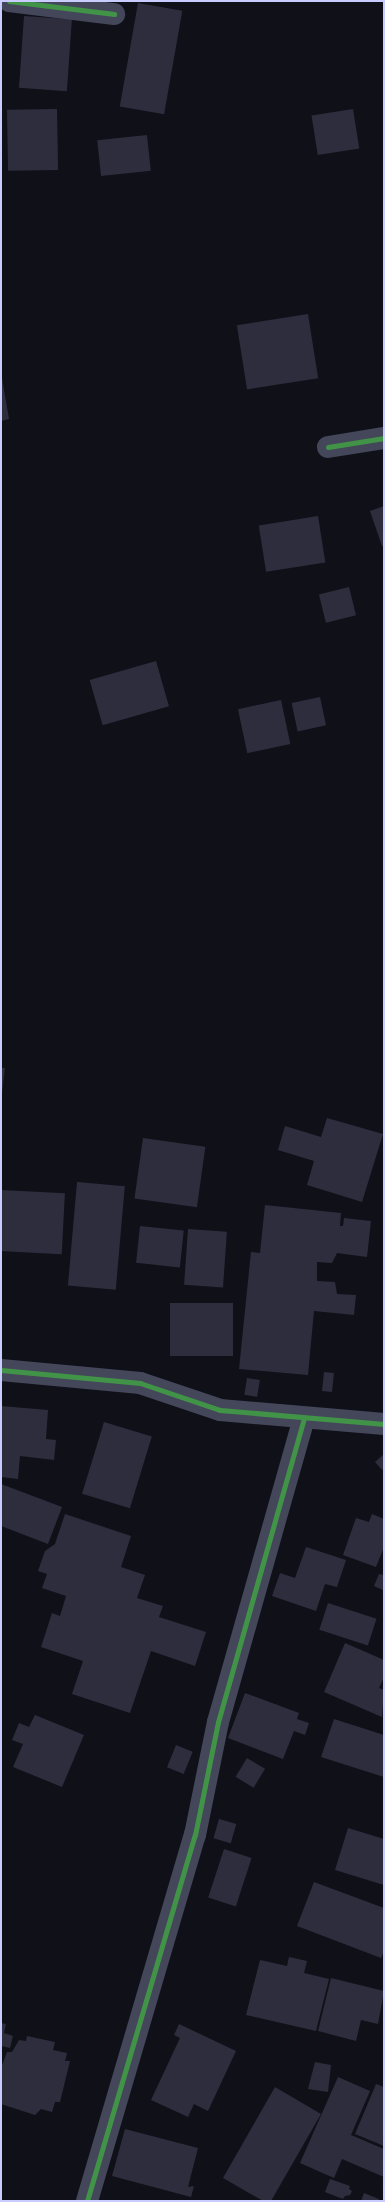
<!DOCTYPE html>
<style>
body{margin:0}
#map{position:relative;width:385px;height:2202px;overflow:hidden;background:#101019;font-family:"Space Grotesk",sans-serif}
div>[style]{position:absolute}
.building>*{inset:0;background:#2d2d3d;transform-origin:0 0}
.minor>*{height:22px;margin:-11px;padding:0 11px;transform-origin:11px;border-radius:11px;background:#44475a}
.cycleway>*{height:5px;margin:-2.5px;padding:0 2.5px;transform-origin:2.5px;border-radius:2.5px;background:#419447}
span{translate:-50% -50%;white-space:nowrap;text-align:center;line-height:1.15;-webkit-text-stroke:3.5px #0c0c1d;paint-order:stroke}
.frame{position:absolute;inset:0;border:2px solid #c8ccff;pointer-events:none}
</style>
<div id="map">
<div class="building">
<i style="left:138px;top:3px;width:45px;height:105px;rotate:10deg"></i>
<i style="left:24px;top:16px;width:48px;height:72px;rotate:4deg"></i>
<i style="left:57px;top:109px;width:61px;height:50px;rotate:89deg"></i>
<i style="left:353px;top:109px;width:40px;height:42px;rotate:81deg"></i>
<i style="left:147px;top:135px;width:36px;height:50px;rotate:84deg"></i>
<i style="left:308px;top:314px;width:65px;height:72px;rotate:81deg"></i>
<i style="clip-path:polygon(1px 372px,9px 419px,1px 421px)"></i>
<i style="clip-path:polygon(384px 506px,384px 546px,382px 546px,370px 511px)"></i>
<i style="left:318px;top:516px;width:47px;height:60px;rotate:81deg"></i>
<i style="left:349px;top:587px;width:29px;height:31px;rotate:76deg"></i>
<i style="left:156px;top:661px;width:47px;height:69px;rotate:74deg"></i>
<i style="left:320px;top:697px;width:29px;height:29px;rotate:78deg"></i>
<i style="left:281px;top:700px;width:45px;height:44px;rotate:78deg"></i>
<i style="clip-path:polygon(1px 1068px,5px 1068px,2px 1093px,1px 1093px)"></i>
<i style="clip-path:polygon(327px 1118px,383px 1134px,362px 1202px,307px 1185px,314px 1161px,278px 1150px,285px 1126px,321px 1137px)"></i>
<i style="left:143px;top:1138px;width:63px;height:61px;rotate:8deg"></i>
<i style="left:77px;top:1182px;width:48px;height:104px;rotate:5deg"></i>
<i style="left:1px;top:1190px;width:64px;height:61px;rotate:3deg"></i>
<i style="clip-path:polygon(265px 1205px,341px 1213px,340px 1226px,343px 1226px,344px 1218px,371px 1221px,367px 1257px,337px 1253px,332px 1263px,317px 1262px,317px 1281px,335px 1282px,337px 1294px,356px 1295px,354px 1315px,314px 1311px,308px 1375px,239px 1369px,251px 1252px,260px 1253px)"></i>
<i style="left:140px;top:1226px;width:44px;height:37px;rotate:6deg"></i>
<i style="left:188px;top:1229px;width:39px;height:56px;rotate:4deg"></i>
<i style="left:170px;top:1303px;width:63px;height:53px"></i>
<i style="left:324px;top:1372px;width:10px;height:19px;rotate:6deg"></i>
<i style="left:247px;top:1378px;width:13px;height:17px;rotate:9deg"></i>
<i style="clip-path:polygon(1px 1406px,48px 1410px,46px 1439px,56px 1440px,54px 1460px,20px 1456px,18px 1479px,1px 1477px)"></i>
<i style="left:104px;top:1422px;width:50px;height:75px;rotate:17deg"></i>
<i style="clip-path:polygon(384px 1454px,384px 1468px,382px 1470px,375px 1462px)"></i>
<i style="clip-path:polygon(1px 1484px,62px 1507px,48px 1544px,1px 1526px)"></i>
<i style="clip-path:polygon(65px 1514px,131px 1536px,121px 1567px,145px 1575px,137px 1598px,163px 1606px,159px 1617px,206px 1632px,195px 1666px,151px 1651px,130px 1713px,72px 1694px,83px 1661px,41px 1647px,52px 1613px,60px 1616px,66px 1596px,42px 1588px,47px 1574px,38px 1571px,45px 1551px,55px 1544px)"></i>
<i style="clip-path:polygon(372px 1514px,384px 1519px,384px 1547px,376px 1567px,343px 1555px,356px 1518px,369px 1522px)"></i>
<i style="clip-path:polygon(306px 1547px,346px 1560px,337px 1587px,325px 1584px,316px 1611px,272px 1596px,280px 1573px,295px 1578px)"></i>
<i style="clip-path:polygon(379px 1574px,384px 1575px,383px 1590px,374px 1586px)"></i>
<i style="left:328px;top:1603px;width:51px;height:28px;rotate:18deg"></i>
<i style="clip-path:polygon(345px 1643px,384px 1660px,384px 1677px,379px 1688px,384px 1690px,382px 1717px,324px 1692px)"></i>
<i style="clip-path:polygon(245px 1693px,299px 1713px,297px 1719px,309px 1723px,305px 1735px,294px 1731px,283px 1759px,228px 1738px)"></i>
<i style="clip-path:polygon(35px 1715px,84px 1735px,62px 1787px,13px 1767px,23px 1744px,12px 1740px,19px 1723px,29px 1727px)"></i>
<i style="clip-path:polygon(334px 1719px,384px 1735px,384px 1777px,321px 1757px)"></i>
<i style="left:176px;top:1745px;width:18px;height:24px;rotate:22deg"></i>
<i style="left:247px;top:1758px;width:21px;height:22px;rotate:31deg"></i>
<i style="left:219px;top:1819px;width:18px;height:20px;rotate:16deg"></i>
<i style="clip-path:polygon(348px 1828px,384px 1839px,384px 1885px,335px 1870px)"></i>
<i style="left:224px;top:1849px;width:29px;height:51px;rotate:18deg"></i>
<i style="clip-path:polygon(314px 1882px,384px 1908px,384px 1951px,381px 1958px,297px 1926px)"></i>
<i style="clip-path:polygon(289px 1957px,307px 1961px,304px 1973px,329px 1979px,316px 2031px,246px 2015px,260px 1960px,287px 1966px)"></i>
<i style="clip-path:polygon(331px 1978px,384px 1991px,378px 2024px,361px 2020px,356px 2041px,318px 2031px)"></i>
<i style="clip-path:polygon(1px 2023px,6px 2024px,4px 2033px,13px 2036px,10px 2048px,1px 2046px)"></i>
<i style="clip-path:polygon(179px 2024px,236px 2051px,208px 2111px,194px 2104px,188px 2117px,151px 2100px,180px 2038px,174px 2035px)"></i>
<i style="clip-path:polygon(27px 2036px,55px 2042px,53px 2050px,67px 2053px,65px 2061px,70px 2061px,60px 2102px,55px 2102px,52px 2112px,41px 2109px,35px 2115px,1px 2104px,1px 2068px,7px 2052px,12px 2052px,19px 2040px,26px 2041px)"></i>
<i style="clip-path:polygon(315px 2062px,331px 2065px,328px 2092px,308px 2089px)"></i>
<i style="clip-path:polygon(338px 2077px,370px 2091px,351px 2135px,384px 2149px,384px 2177px,342px 2159px,334px 2178px,300px 2163px)"></i>
<i style="clip-path:polygon(376px 2084px,384px 2087px,384px 2146px,355px 2134px)"></i>
<i style="clip-path:polygon(275px 2087px,321px 2114px,271px 2201px,263px 2201px,223px 2178px)"></i>
<i style="clip-path:polygon(125px 2129px,198px 2148px,188px 2187px,194px 2186px,191px 2197px,112px 2176px)"></i>
<i style="clip-path:polygon(330px 2179px,350px 2186px,349px 2189px,352px 2191px,350px 2195px,345px 2196px,343px 2199px,325px 2192px)"></i>
<i style="clip-path:polygon(364px 2193px,379px 2199px,378px 2201px,361px 2201px)"></i>
</div>
<div class="minor">
<i style="left:9px;top:1px;width:106px;rotate:7.1deg"></i>
<i style="left:328px;top:447px;width:57px;rotate:-9.1deg"></i>
<i style="left:1px;top:1370px;width:140px;rotate:5.3deg"></i>
<i style="left:140px;top:1383px;width:84px;rotate:18.6deg"></i>
<i style="left:220px;top:1410px;width:165px;rotate:4.9deg"></i>
<i style="left:87px;top:2201px;width:382px;rotate:-73.6deg"></i>
<i style="left:195px;top:1835px;width:115px;rotate:-78.5deg"></i>
<i style="left:218px;top:1722px;width:315px;rotate:-74.2deg"></i>
</div>
<div class="cycleway">
<i style="left:9px;top:1px;width:106px;rotate:7.1deg"></i>
<i style="left:328px;top:447px;width:57px;rotate:-9.1deg"></i>
<i style="left:1px;top:1370px;width:140px;rotate:5.3deg"></i>
<i style="left:140px;top:1383px;width:84px;rotate:18.6deg"></i>
<i style="left:220px;top:1410px;width:165px;rotate:4.9deg"></i>
<i style="left:87px;top:2201px;width:382px;rotate:-73.6deg"></i>
<i style="left:195px;top:1835px;width:115px;rotate:-78.5deg"></i>
<i style="left:218px;top:1722px;width:315px;rotate:-74.2deg"></i>
</div>
<div class="frame"></div>
</div>
